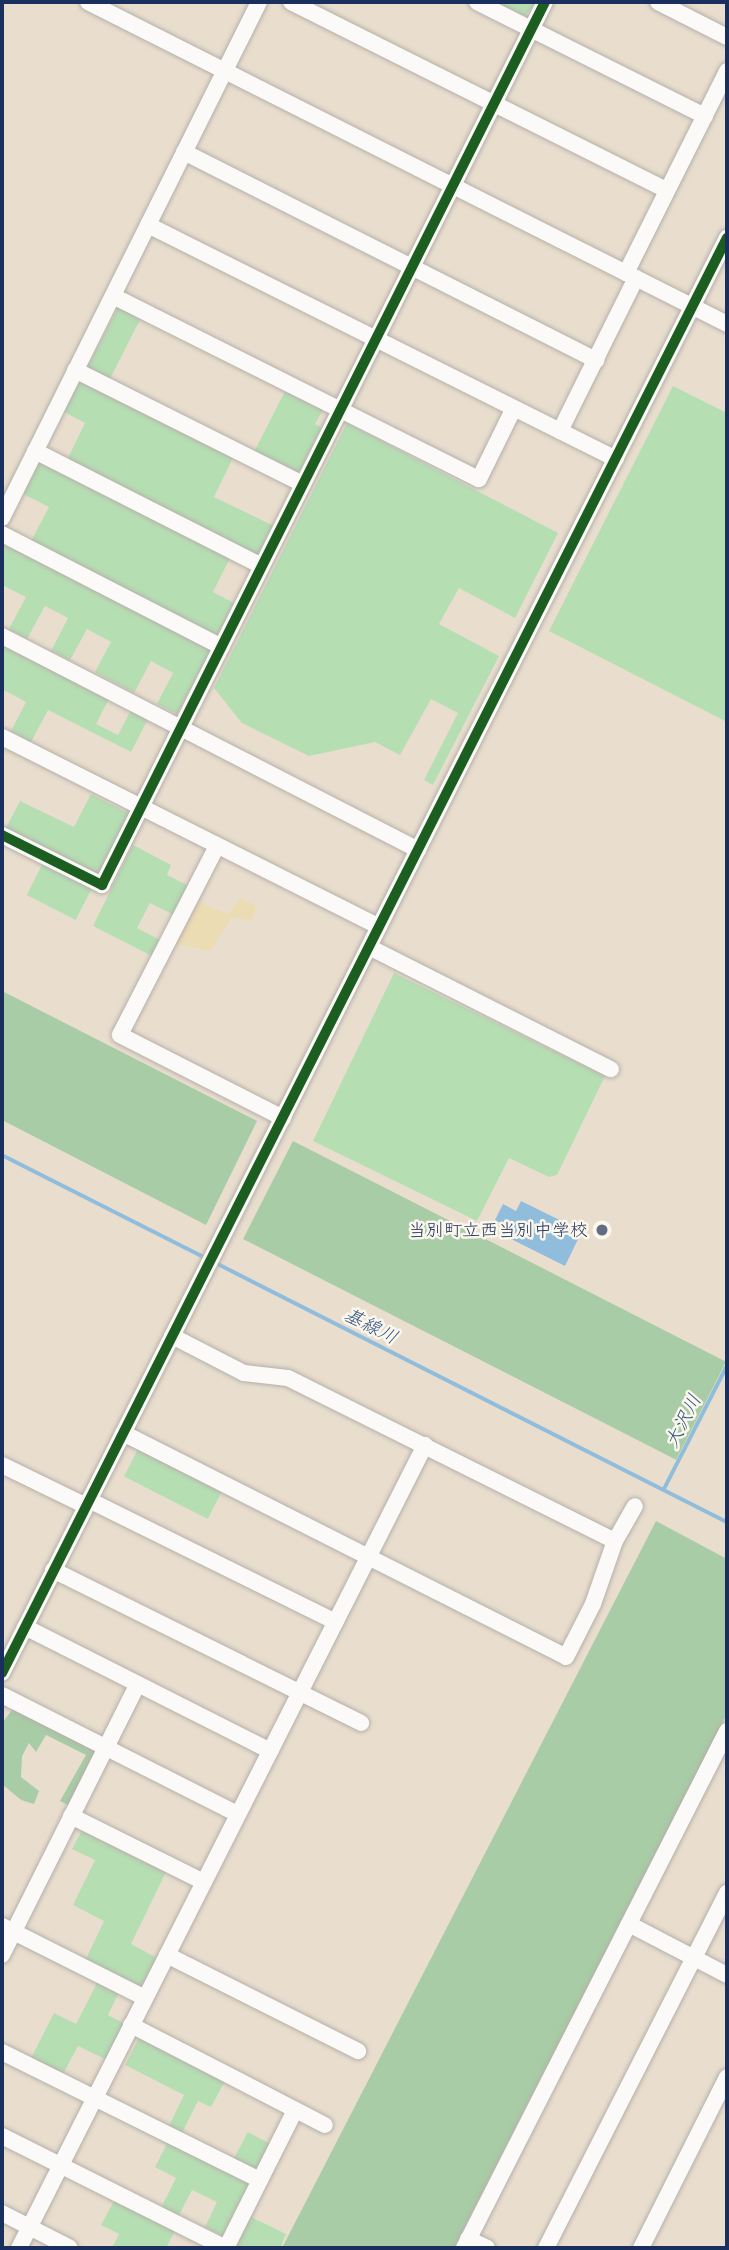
<!DOCTYPE html>
<meta charset="utf-8">
<style>
body{margin:0}
#map{position:relative;width:729px;height:2250px;overflow:hidden;background:#e9dece;font-family:Delius,"Klee One",sans-serif}
div>[style]{position:absolute}
.green>*{inset:0;background:#b6deb3;transform-origin:0 0}
.forest>*{inset:0;background:#a8cca5;transform-origin:0 0}
.sand>*{inset:0;background:#ecdcb4}
.water>*{inset:0;background:#90bddb}
.stream>*{height:3.5px;margin:-1.75px;padding:0 1.75px;transform-origin:1.75px;border-radius:1.75px;background:#90bddb}
.roads{filter:drop-shadow(0 0 2px #b5b0aa) drop-shadow(0 0 2px #b5b0aa)}
.minor>*{height:16px;margin:-8px;padding:0 8px;transform-origin:8px;border-radius:8px;background:#fcfaf8}
.cycleway>*{height:10px;margin:-5px;padding:0 5px;transform-origin:5px;border-radius:5px;background:#1b5e20}
.dots>*{width:19px;height:19px;translate:-50% -50%;box-sizing:border-box;border:4px solid #fbf7ec;border-radius:50%}
span{translate:-50% -50%;white-space:nowrap;text-align:center;line-height:1.15;-webkit-text-stroke:5px #fbf7ec;paint-order:stroke}
.poi-label{font-size:18px;color:#1b2f5e}
.right{translate:-100% -50%;text-align:right}
.water-label{font-size:19px;color:#335585;font-style:italic}
.frame{position:absolute;inset:0;border:4px solid #1b2f5e;pointer-events:none}
</style>
<div id="map">
<div class="green">
<i style="clip-path:polygon(496px 2px,536px 2px,525px 16px)"></i>
<i style="left:119px;top:306px;width:25px;height:70px;rotate:27deg"></i>
<i style="clip-path:polygon(79px 381px,233px 458px,214px 497px,274px 526px,259px 556px,67px 460px,85px 423px,64px 412px)"></i>
<i style="clip-path:polygon(673px 386px,727px 413px,727px 722px,549px 631px)"></i>
<i style="clip-path:polygon(285px 391px,323px 410px,315px 424px,322px 428px,300px 471px,295px 473px,254px 452px)"></i>
<i style="clip-path:polygon(347px 423px,558px 533px,515px 618px,459px 588px,439px 624px,499px 656px,433px 785px,424px 780px,458px 713px,431px 699px,400px 755px,375px 742px,309px 756px,242px 723px,214px 688px)"></i>
<i style="clip-path:polygon(40px 461px,230px 558px,213px 592px,234px 603px,217px 636px,31px 541px,49px 507px,23px 494px)"></i>
<i style="clip-path:polygon(2px 541px,211px 650px,177px 714px,157px 704px,173px 673px,151px 661px,134px 693px,95px 672px,111px 642px,87px 629px,70px 660px,51px 651px,68px 618px,45px 606px,27px 639px,9px 629px,26px 597px,2px 585px)"></i>
<i style="clip-path:polygon(2px 644px,109px 699px,96px 724px,118px 735px,131px 710px,148px 719px,131px 752px,48px 710px,31px 742px,11px 731px,26px 702px,2px 689px)"></i>
<i style="clip-path:polygon(91px 794px,132px 815px,101px 876px,6px 828px,20px 801px,74px 827px)"></i>
<i style="clip-path:polygon(133px 845px,171px 865px,167px 875px,191px 887px,176px 916px,150px 903px,137px 928px,162px 941px,154px 957px,93px 926px)"></i>
<i style="left:43px;top:863px;width:55px;height:36px;rotate:27deg"></i>
<i style="clip-path:polygon(394px 973px,605px 1076px,557px 1175px,549px 1177px,509px 1158px,477px 1221px,313px 1141px)"></i>
<i style="left:139px;top:1447px;width:94px;height:33px;rotate:27deg"></i>
<i style="clip-path:polygon(83px 1828px,167px 1870px,131px 1944px,159px 1959px,143px 1990px,85px 1961px,104px 1921px,73px 1905px,95px 1860px,72px 1849px)"></i>
<i style="clip-path:polygon(98px 1981px,119px 1992px,108px 2015px,125px 2024px,107px 2060px,78px 2046px,63px 2074px,31px 2058px,54px 2013px,76px 2024px)"></i>
<i style="clip-path:polygon(139px 2038px,225px 2081px,211px 2107px,198px 2101px,182px 2133px,169px 2126px,184px 2095px,125px 2065px)"></i>
<i style="left:248px;top:2132px;width:26px;height:31px;rotate:28deg"></i>
<i style="clip-path:polygon(168px 2142px,251px 2184px,224px 2236px,205px 2227px,217px 2202px,192px 2190px,178px 2217px,161px 2208px,176px 2178px,155px 2167px)"></i>
<i style="clip-path:polygon(114px 2201px,175px 2231px,166px 2248px,112px 2248px,119px 2234px,101px 2225px)"></i>
<i style="clip-path:polygon(249px 2216px,286px 2234px,280px 2248px,233px 2248px)"></i>
</div>
<div class="forest">
<i style="clip-path:polygon(2px 991px,257px 1121px,206px 1225px,2px 1120px)"></i>
<i style="left:293px;top:1141px;width:486px;height:110px;rotate:27deg"></i>
<i style="clip-path:polygon(656px 1521px,727px 1559px,727px 1714px,454px 2248px,282px 2248px)"></i>
<i style="clip-path:polygon(15px 1706px,99px 1752px,70px 1806px,60px 1801px,86px 1755px,46px 1735px,36px 1752px,29px 1743px,22px 1756px,21px 1777px,39px 1791px,34px 1804px,21px 1800px,2px 1784px,2px 1723px)"></i>
</div>
<div class="sand">
<i style="clip-path:polygon(240px 898px,257px 906px,251px 921px,232px 917px,210px 951px,176px 944px,198px 902px,228px 914px)"></i>
</div>
<div class="water">
<i style="clip-path:polygon(521px 1201px,582px 1231px,565px 1266px,503px 1235px,508px 1227px,495px 1220px,503px 1204px,516px 1211px)"></i>
</div>
<div class="stream">
<i style="left:2px;top:1155px;width:229px;rotate:26.8deg"></i>
<i style="left:216px;top:1263px;width:573px;rotate:26.88deg"></i>
<i style="left:664px;top:1489px;width:138px;rotate:-62.9deg"></i>
</div>
<div class="roads">
<div class="minor">
<i style="left:88px;top:2px;width:716px;rotate:26.74deg"></i>
<i style="left:291px;top:2px;width:420px;rotate:26.6deg"></i>
<i style="left:477px;top:2px;width:255px;rotate:26.6deg"></i>
<i style="left:658px;top:2px;width:77px;rotate:26.9deg"></i>
<i style="left:184px;top:152px;width:462px;rotate:26.8deg"></i>
<i style="left:148px;top:225px;width:523px;rotate:26.57deg"></i>
<i style="left:626px;top:273px;width:226px;rotate:-63.4deg"></i>
<i style="left:113px;top:296px;width:409px;rotate:26.6deg"></i>
<i style="left:479px;top:479px;width:79px;rotate:-63.8deg"></i>
<i style="left:75px;top:370px;width:255px;rotate:26.6deg"></i>
<i style="left:560px;top:431px;width:171px;rotate:-63.6deg"></i>
<i style="left:35px;top:451px;width:254px;rotate:26.9deg"></i>
<i style="left:2px;top:518px;width:576px;rotate:-63.52deg"></i>
<i style="left:2px;top:534px;width:247px;rotate:27.2deg"></i>
<i style="left:2px;top:636px;width:468px;rotate:27.2deg"></i>
<i style="left:2px;top:737px;width:422px;rotate:26.7deg"></i>
<i style="left:2px;top:835px;width:112px;rotate:26.6deg"></i>
<i style="left:102px;top:885px;width:988px;rotate:-63.36deg"></i>
<i style="left:217px;top:846px;width:212px;rotate:117.2deg"></i>
<i style="left:120px;top:1035px;width:183px;rotate:27deg"></i>
<i style="left:369px;top:947px;width:271px;rotate:26.8deg"></i>
<i style="left:172px;top:1336px;width:81px;rotate:27.2deg"></i>
<i style="left:244px;top:1373px;width:44px;rotate:6.5deg"></i>
<i style="left:288px;top:1378px;width:365px;rotate:26.5deg"></i>
<i style="left:123px;top:1433px;width:496px;rotate:26.8deg"></i>
<i style="left:566px;top:1657px;width:59px;rotate:-63deg"></i>
<i style="left:593px;top:1604px;width:67px;rotate:-70.8deg"></i>
<i style="left:615px;top:1541px;width:40px;rotate:-60.3deg"></i>
<i style="left:2px;top:1465px;width:93px;rotate:26deg"></i>
<i style="left:89px;top:1500px;width:275px;rotate:26.3deg"></i>
<i style="left:53px;top:1570px;width:344px;rotate:26.4deg"></i>
<i style="left:25px;top:1627px;width:275px;rotate:26.8deg"></i>
<i style="left:2px;top:1673px;width:1608px;rotate:-63.2deg"></i>
<i style="left:2px;top:1695px;width:264px;rotate:26.8deg"></i>
<i style="left:71px;top:1816px;width:148px;rotate:26.4deg"></i>
<i style="left:629px;top:1924px;width:110px;rotate:27.5deg"></i>
<i style="left:2px;top:1926px;width:160px;rotate:26.7deg"></i>
<i style="left:2px;top:1955px;width:303px;rotate:-63.4deg"></i>
<i style="left:167px;top:1955px;width:214px;rotate:26.7deg"></i>
<i style="left:131px;top:2025px;width:218px;rotate:27.3deg"></i>
<i style="left:2px;top:2052px;width:288px;rotate:26.4deg"></i>
<i style="left:2px;top:2136px;width:250px;rotate:26.6deg"></i>
<i style="left:2px;top:2213px;width:76px;rotate:27.2deg"></i>
<i style="left:468px;top:2239px;width:21px;rotate:25deg"></i>
<i style="left:19px;top:2248px;width:900px;rotate:-63.18deg"></i>
<i style="left:226px;top:2248px;width:154px;rotate:-63.4deg"></i>
<i style="left:464px;top:2248px;width:580px;rotate:-63.04deg"></i>
<i style="left:546px;top:2248px;width:399px;rotate:-63deg"></i>
<i style="left:641px;top:2248px;width:191px;rotate:-63.3deg"></i>
</div>
</div>
<div class="cycleway">
<i style="left:2px;top:835px;width:112px;rotate:26.6deg"></i>
<i style="left:102px;top:885px;width:988px;rotate:-63.36deg"></i>
<i style="left:2px;top:1673px;width:1608px;rotate:-63.2deg"></i>
</div>
<div class="dots">
<i style="left:602px;top:1230px;background:#636c85"></i>
</div>
<div class="poi-label">
<span class="right" style="left:588px;top:1230px">当別町立西当別中学校</span>
</div>
<div class="water-label">
<span style="left:371px;top:1326px;rotate:27deg">基線川</span>
<span style="left:683px;top:1421px;rotate:-63deg">大沢川</span>
</div>
<div class="frame"></div>
</div>
